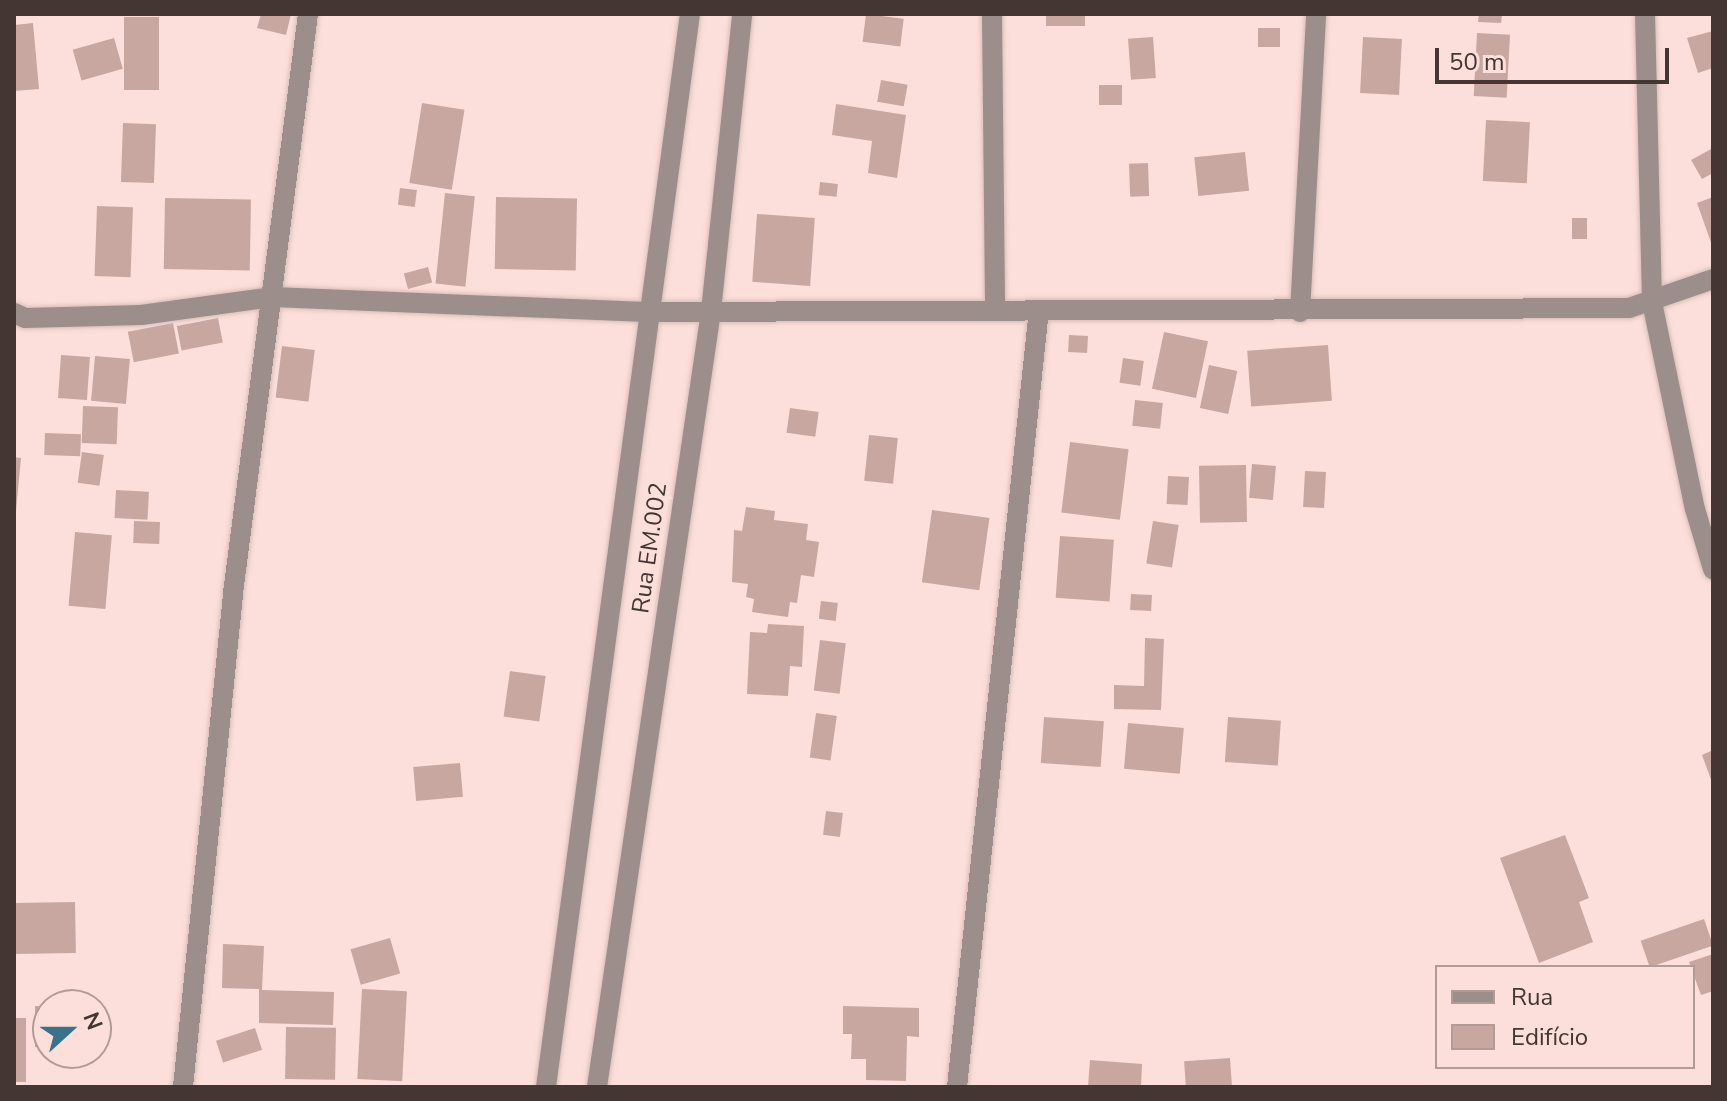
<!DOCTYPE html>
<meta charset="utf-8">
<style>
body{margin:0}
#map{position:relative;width:1727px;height:1101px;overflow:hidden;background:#fcdfda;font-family:"Nunito Sans",sans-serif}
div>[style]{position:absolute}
.building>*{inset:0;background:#c8a7a1;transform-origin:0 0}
.roads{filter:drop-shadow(0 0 2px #d7bdb9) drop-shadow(0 0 2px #d7bdb9)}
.minor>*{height:20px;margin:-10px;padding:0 10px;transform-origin:10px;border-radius:10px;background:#9c8e8b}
span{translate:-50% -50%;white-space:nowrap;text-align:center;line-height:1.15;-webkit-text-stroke:8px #fcdfda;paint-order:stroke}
.street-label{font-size:24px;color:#443633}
.frame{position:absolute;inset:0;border:16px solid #443633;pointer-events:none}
.legend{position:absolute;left:1435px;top:965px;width:260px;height:104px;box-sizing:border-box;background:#fcdfda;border:2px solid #b29b97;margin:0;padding:10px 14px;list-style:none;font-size:24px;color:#443633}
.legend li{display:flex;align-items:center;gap:16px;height:40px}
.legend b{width:40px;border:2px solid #b29b97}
.north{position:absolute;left:32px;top:989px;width:80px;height:80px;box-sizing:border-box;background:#fcdfda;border:2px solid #b29b97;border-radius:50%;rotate:69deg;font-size:22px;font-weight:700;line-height:32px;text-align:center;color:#443633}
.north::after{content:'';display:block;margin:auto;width:28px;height:36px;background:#38728b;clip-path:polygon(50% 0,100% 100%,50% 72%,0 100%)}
.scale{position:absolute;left:1435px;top:48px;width:234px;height:36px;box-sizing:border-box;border:4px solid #443633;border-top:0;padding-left:10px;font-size:24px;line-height:28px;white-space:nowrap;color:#443633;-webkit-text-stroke:6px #fcdfda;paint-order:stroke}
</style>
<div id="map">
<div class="building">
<i style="clip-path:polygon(261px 14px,291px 14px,286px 35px,257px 28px)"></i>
<i style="left:866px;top:14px;width:38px;height:28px;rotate:7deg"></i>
<i style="left:1046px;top:14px;width:39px;height:12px"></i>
<i style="clip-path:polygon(1479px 14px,1502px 14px,1501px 23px,1478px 22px)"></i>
<i style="left:124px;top:17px;width:35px;height:73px"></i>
<i style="clip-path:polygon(33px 23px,39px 89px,14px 91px,14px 25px)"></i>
<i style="left:1280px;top:28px;width:19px;height:22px;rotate:90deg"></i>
<i style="clip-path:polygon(1713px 31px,1713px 68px,1698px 73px,1687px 38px)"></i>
<i style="left:1477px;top:33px;width:33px;height:63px;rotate:3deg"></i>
<i style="left:1153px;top:37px;width:41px;height:25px;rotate:86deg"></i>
<i style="left:1363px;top:37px;width:39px;height:56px;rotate:3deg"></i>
<i style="left:114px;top:38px;width:32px;height:43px;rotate:74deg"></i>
<i style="left:881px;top:80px;width:27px;height:22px;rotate:10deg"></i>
<i style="left:1099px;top:85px;width:23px;height:20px"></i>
<i style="left:422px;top:103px;width:43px;height:81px;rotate:9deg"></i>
<i style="clip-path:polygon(836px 104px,906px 115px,897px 178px,868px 173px,872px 141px,832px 135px)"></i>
<i style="left:1486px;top:120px;width:44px;height:61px;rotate:3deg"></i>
<i style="left:123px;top:123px;width:33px;height:59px;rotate:2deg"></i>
<i style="clip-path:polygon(1713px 148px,1713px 173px,1702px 179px,1691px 160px)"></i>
<i style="left:1245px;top:152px;width:39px;height:51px;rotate:84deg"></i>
<i style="left:1148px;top:163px;width:33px;height:19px;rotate:88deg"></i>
<i style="left:820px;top:182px;width:18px;height:13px;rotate:6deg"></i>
<i style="left:400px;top:188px;width:17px;height:17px;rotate:7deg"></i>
<i style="left:445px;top:193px;width:30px;height:91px;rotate:6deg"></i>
<i style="left:496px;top:197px;width:81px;height:72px;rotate:1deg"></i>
<i style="clip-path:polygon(1713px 197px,1713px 248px,1697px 203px)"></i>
<i style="left:165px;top:198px;width:86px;height:71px;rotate:1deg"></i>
<i style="left:97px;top:206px;width:36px;height:70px;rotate:2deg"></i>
<i style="left:757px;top:214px;width:58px;height:68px;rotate:4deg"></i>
<i style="left:1572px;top:218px;width:15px;height:21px"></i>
<i style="left:428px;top:267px;width:16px;height:25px;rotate:75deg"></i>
<i style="left:218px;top:318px;width:25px;height:42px;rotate:79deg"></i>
<i style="left:173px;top:323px;width:31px;height:46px;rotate:79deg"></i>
<i style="left:1164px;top:332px;width:45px;height:58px;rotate:12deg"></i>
<i style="left:1069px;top:335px;width:19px;height:17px;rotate:3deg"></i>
<i style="left:1328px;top:345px;width:56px;height:81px;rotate:86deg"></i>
<i style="left:282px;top:346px;width:33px;height:52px;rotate:7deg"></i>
<i style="left:61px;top:355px;width:29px;height:43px;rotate:4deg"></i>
<i style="left:95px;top:356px;width:35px;height:45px;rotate:5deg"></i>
<i style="left:1123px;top:358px;width:21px;height:25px;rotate:8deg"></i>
<i style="left:1209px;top:365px;width:29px;height:44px;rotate:12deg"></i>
<i style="left:1135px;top:400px;width:28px;height:26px;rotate:6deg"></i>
<i style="left:83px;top:406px;width:35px;height:37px;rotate:2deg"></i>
<i style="left:790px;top:408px;width:29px;height:25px;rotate:8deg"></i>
<i style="left:45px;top:433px;width:36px;height:22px;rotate:2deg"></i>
<i style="left:869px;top:435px;width:29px;height:46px;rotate:6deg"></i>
<i style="left:1070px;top:442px;width:59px;height:71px;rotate:7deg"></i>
<i style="left:82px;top:452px;width:22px;height:31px;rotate:8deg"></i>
<i style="clip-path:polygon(14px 457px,21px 458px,16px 511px,14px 510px)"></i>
<i style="left:1252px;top:464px;width:24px;height:34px;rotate:5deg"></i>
<i style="left:1246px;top:465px;width:57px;height:47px;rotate:89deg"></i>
<i style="left:1305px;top:471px;width:21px;height:36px;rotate:3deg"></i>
<i style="left:1168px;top:476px;width:21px;height:28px;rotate:3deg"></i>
<i style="left:116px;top:490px;width:33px;height:28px;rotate:3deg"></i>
<i style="clip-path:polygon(746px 507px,775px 511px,774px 520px,808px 524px,806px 540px,819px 542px,814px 577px,801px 575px,797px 603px,790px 602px,788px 617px,752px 612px,754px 599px,746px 597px,748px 584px,732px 582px,734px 530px,742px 531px)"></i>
<i style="left:932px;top:510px;width:58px;height:73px;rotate:8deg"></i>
<i style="left:134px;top:521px;width:26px;height:22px;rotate:2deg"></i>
<i style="left:1153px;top:521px;width:26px;height:43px;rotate:9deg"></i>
<i style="left:75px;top:532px;width:37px;height:74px;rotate:5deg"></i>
<i style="left:1060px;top:536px;width:54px;height:62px;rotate:4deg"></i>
<i style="left:1131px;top:594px;width:21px;height:16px;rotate:3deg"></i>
<i style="left:821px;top:601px;width:17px;height:18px;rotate:7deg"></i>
<i style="clip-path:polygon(768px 624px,804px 626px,802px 667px,790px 666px,788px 696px,747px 694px,750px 632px,767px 633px)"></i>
<i style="clip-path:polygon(1145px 638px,1164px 639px,1161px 710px,1114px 709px,1114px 685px,1144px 686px)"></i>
<i style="left:820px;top:640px;width:26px;height:51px;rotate:7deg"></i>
<i style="left:510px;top:671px;width:36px;height:46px;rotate:8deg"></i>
<i style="left:816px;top:713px;width:21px;height:45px;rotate:8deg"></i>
<i style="left:1044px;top:717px;width:60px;height:46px;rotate:4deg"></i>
<i style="left:1228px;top:717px;width:53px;height:45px;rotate:4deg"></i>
<i style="left:1128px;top:723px;width:56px;height:46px;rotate:5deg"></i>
<i style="clip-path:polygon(1713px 750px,1713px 785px,1702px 755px)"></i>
<i style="left:460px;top:763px;width:34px;height:47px;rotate:85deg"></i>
<i style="left:826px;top:811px;width:17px;height:24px;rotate:7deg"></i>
<i style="clip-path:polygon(1565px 835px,1589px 898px,1579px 902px,1593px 942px,1539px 963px,1500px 858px)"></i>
<i style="left:75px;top:902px;width:51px;height:61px;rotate:89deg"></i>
<i style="left:1704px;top:919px;width:28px;height:67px;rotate:71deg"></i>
<i style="left:390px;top:938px;width:37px;height:41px;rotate:74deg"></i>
<i style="clip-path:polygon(223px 944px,264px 946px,262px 990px,334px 992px,333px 1025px,259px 1023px,259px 989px,222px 988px)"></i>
<i style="clip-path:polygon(1713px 954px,1713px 991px,1701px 995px,1689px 962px)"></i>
<i style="left:362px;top:989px;width:45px;height:90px;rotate:3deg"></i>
<i style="left:35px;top:1006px;width:13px;height:41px"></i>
<i style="clip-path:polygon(843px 1006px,919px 1008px,919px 1037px,907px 1036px,906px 1081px,866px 1080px,866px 1059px,851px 1059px,852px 1034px,843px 1034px)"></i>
<i style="left:14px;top:1018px;width:12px;height:64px"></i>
<i style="left:286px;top:1027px;width:50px;height:52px;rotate:1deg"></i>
<i style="left:255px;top:1028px;width:23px;height:41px;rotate:72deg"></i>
<i style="left:1230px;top:1058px;width:29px;height:46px;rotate:86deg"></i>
<i style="clip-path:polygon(1090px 1060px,1142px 1064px,1141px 1087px,1088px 1087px)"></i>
</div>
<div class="roads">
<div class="minor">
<i style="left:992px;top:14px;width:296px;rotate:89.4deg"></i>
<i style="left:1645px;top:14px;width:288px;rotate:88.6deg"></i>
<i style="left:1652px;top:302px;width:211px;rotate:78.3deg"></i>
<i style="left:1695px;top:509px;width:63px;rotate:73.3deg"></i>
<i style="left:1300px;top:312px;width:298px;rotate:-86.9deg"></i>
<i style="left:14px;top:313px;width:12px;rotate:24deg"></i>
<i style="left:25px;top:318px;width:116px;rotate:-1.5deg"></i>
<i style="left:141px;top:315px;width:132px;rotate:-7.8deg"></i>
<i style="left:272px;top:297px;width:381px;rotate:2.3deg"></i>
<i style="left:653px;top:312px;width:976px;rotate:-0.23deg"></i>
<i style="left:1629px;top:308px;width:89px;rotate:-19deg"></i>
<i style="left:183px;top:1087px;width:497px;rotate:-84.2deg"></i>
<i style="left:233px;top:593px;width:584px;rotate:-82.62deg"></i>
<i style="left:546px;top:1087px;width:1083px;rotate:-82.36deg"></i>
<i style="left:597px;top:1087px;width:784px;rotate:-81.64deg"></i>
<i style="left:711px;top:311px;width:299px;rotate:-84deg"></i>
<i style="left:957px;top:1087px;width:781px;rotate:-83.98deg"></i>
</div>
</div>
<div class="street-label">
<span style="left:650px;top:548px;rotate:-82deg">Rua EM.002</span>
</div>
<div class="frame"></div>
<ul class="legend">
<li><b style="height:10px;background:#9c8e8b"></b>Rua</li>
<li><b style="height:22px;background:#c8a7a1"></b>Edifício</li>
</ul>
<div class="north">N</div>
<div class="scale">50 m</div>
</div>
